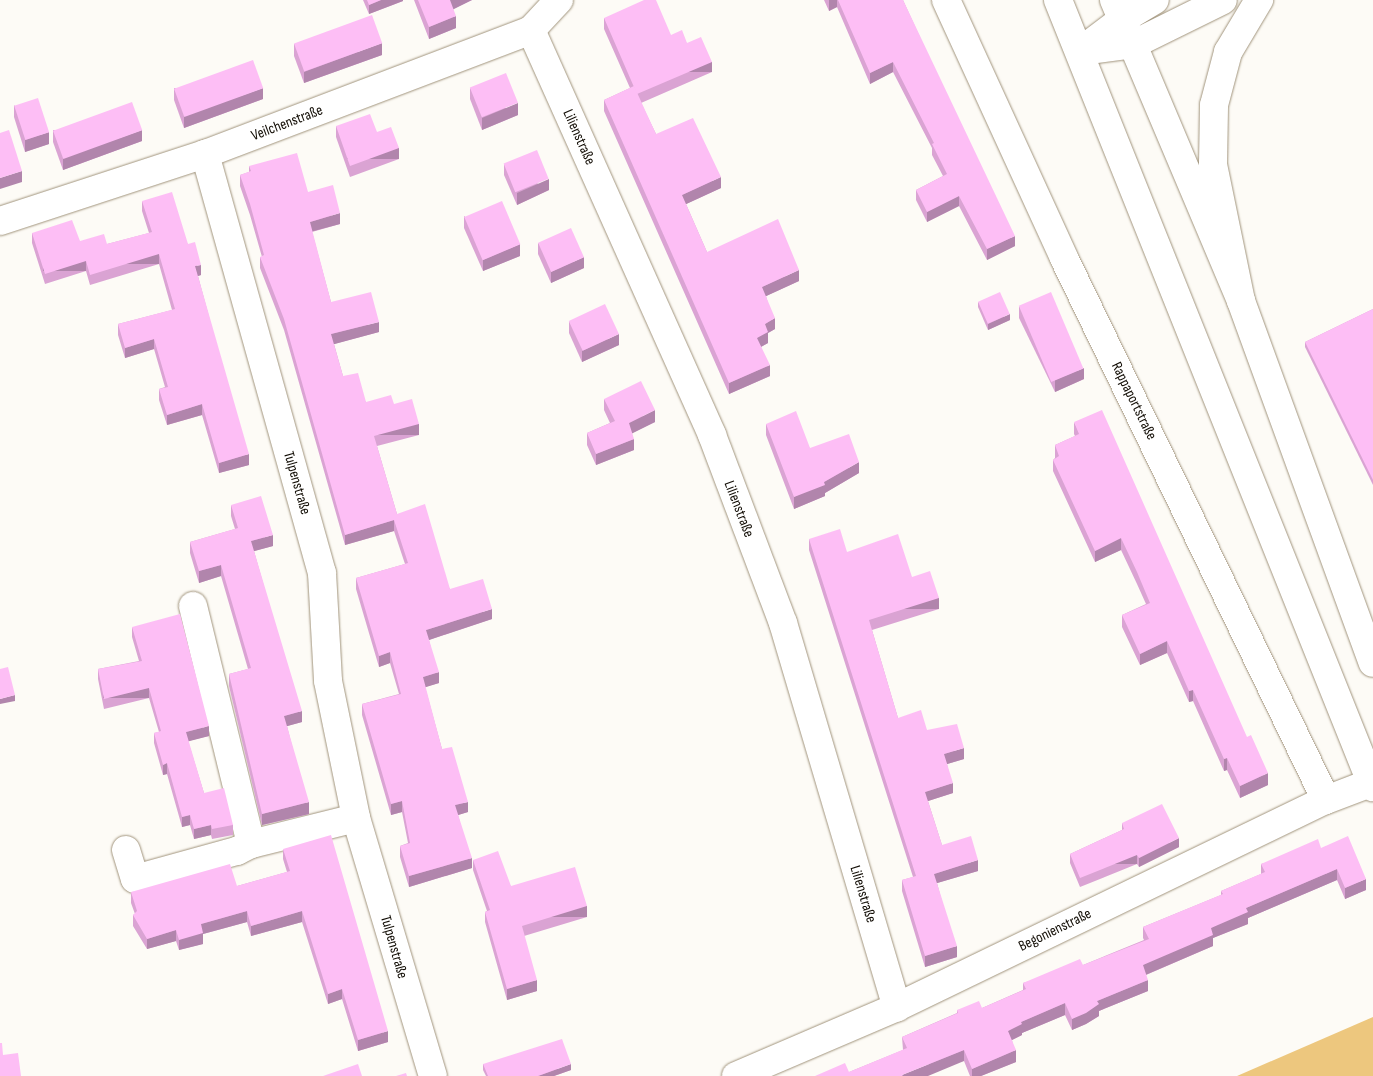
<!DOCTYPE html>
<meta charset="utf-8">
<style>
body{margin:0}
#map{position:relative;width:1373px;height:1076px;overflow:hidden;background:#fdfbf6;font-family:"Sofia Sans Condensed",sans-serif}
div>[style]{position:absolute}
.forest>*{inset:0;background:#edc77e}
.roads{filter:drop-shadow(0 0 1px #a1947c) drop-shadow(0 0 1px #a1947c)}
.minor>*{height:28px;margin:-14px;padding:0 14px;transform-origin:14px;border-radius:14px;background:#fff}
.major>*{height:28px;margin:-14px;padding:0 14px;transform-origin:14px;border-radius:14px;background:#fff}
.highway>*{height:28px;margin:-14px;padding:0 14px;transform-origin:14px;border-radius:14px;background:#fff}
.wall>*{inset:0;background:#daa3d3}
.shaded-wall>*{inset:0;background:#b185ac;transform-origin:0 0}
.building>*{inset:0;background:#fdbef5;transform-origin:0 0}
span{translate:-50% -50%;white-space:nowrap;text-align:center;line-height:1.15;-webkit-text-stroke:4px #fff;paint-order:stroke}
.street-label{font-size:15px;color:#120d05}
</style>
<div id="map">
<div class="forest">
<i style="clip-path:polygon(1373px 1017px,1373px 1076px,1237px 1076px)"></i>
</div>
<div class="roads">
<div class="minor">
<i style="left:946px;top:0;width:284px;rotate:65.4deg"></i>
<i style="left:1064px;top:258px;width:602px;rotate:64.2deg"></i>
<i style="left:531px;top:30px;width:444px;rotate:65.9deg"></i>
<i style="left:712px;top:435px;width:201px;rotate:69.3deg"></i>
<i style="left:783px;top:623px;width:401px;rotate:73.5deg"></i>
<i style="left:205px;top:154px;width:435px;rotate:74.4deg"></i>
<i style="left:322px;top:573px;width:108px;rotate:86.8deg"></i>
<i style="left:328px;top:681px;width:140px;rotate:78.4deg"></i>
<i style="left:356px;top:818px;width:269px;rotate:73.4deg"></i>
<i style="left:0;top:221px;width:216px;rotate:-18.1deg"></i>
<i style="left:205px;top:154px;width:349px;rotate:-20.8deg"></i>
<i style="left:531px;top:30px;width:41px;rotate:-47deg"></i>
<i style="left:193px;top:606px;width:245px;rotate:76.3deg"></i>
<i style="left:251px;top:844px;width:108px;rotate:-13.9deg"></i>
<i style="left:126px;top:850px;width:30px;rotate:73deg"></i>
<i style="left:135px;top:879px;width:106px;rotate:-15.4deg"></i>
<i style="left:237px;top:851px;width:16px;rotate:-27deg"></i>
<i style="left:736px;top:1076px;width:175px;rotate:-23.2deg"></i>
<i style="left:897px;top:1007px;width:476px;rotate:-25.8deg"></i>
<i style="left:1326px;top:800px;width:50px;rotate:-21deg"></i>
</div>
<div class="major">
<i style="left:1058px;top:0;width:848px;rotate:68.19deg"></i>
<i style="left:1114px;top:0;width:327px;rotate:67.1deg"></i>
<i style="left:1241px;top:301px;width:385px;rotate:70deg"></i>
</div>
<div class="highway">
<i style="left:1082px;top:50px;width:51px;rotate:-37.1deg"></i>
<i style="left:1123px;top:19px;width:37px;rotate:-31deg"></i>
<i style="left:1081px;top:51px;width:53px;rotate:-7.5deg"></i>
<i style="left:1134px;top:44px;width:99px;rotate:-26.3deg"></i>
<i style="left:1241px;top:301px;width:140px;rotate:-101.6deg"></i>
<i style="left:1213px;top:164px;width:59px;rotate:-89deg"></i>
<i style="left:1214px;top:105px;width:55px;rotate:-75.2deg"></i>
<i style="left:1228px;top:52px;width:61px;rotate:-59.2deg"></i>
</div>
</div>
<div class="wall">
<i style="clip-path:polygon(363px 0,403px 0,403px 1px,369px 14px)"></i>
<i style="clip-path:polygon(414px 0,472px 0,453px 9px,456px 28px,429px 39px)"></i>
<i style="clip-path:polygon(824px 0,903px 0,1015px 246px,987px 260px,959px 206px,927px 222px,916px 200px,916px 190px,943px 176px,932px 155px,932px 148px,893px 72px,870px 84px,837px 7px,829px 11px)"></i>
<i style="clip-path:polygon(604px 18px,671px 35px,687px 43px,712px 72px,641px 103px,656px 134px,721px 188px,686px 204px,707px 252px,799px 281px,766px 296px,775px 329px,768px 333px,768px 343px,761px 347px,770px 376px,729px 394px,604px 111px,604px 100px,630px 88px,604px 29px)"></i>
<i style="clip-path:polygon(294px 44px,382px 55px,304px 83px,294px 56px)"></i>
<i style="clip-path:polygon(174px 88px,263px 99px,184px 128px,174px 100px)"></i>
<i style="clip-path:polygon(470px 88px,518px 115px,482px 130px,470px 99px)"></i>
<i style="clip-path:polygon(14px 105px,49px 144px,25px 152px,14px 117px)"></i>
<i style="clip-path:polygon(336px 126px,377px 132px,399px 159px,350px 177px,336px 137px)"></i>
<i style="clip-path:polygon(53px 130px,142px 141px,63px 170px,53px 142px)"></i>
<i style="clip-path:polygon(504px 164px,549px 190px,517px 205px,504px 175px)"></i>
<i style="clip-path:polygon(249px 166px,308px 192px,340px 224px,312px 232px,331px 302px,379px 332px,334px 344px,343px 376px,366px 402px,394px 404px,419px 435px,377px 446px,397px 514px,450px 589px,492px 619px,429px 640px,439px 683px,425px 687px,442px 749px,468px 812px,458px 815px,472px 868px,409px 887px,400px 857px,400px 846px,408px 843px,402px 812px,391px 815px,362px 715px,362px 704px,399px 694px,390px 663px,379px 667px,356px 589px,356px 578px,405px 564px,394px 531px,345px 545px,284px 330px,260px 268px,260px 257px,262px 257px,250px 215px,240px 186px,240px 175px,249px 172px)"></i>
<i style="clip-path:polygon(142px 201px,188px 244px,201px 275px,198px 276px,249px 465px,219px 473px,202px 415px,167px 425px,159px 400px,159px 389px,165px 387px,154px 349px,125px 358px,118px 335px,118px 324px,172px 310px,159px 264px,90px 285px,86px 271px,45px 284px,32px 243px,32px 233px,80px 241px,107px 244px,149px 233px,142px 211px)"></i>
<i style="clip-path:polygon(464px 216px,520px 256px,483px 271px,464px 228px)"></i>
<i style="clip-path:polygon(538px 243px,584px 268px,551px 283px,538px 254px)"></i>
<i style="clip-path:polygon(978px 302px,1010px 320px,988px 330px,978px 307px)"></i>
<i style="clip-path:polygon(1019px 306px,1084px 379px,1055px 392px,1019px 318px)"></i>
<i style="clip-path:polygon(1373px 309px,1373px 485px,1305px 347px,1305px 342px)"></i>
<i style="clip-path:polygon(569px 321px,619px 345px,582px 362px,569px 333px)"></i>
<i style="clip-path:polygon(604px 399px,655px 422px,632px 433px,634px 450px,596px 465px,587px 445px,587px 433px,610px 423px,604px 410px)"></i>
<i style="clip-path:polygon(1074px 422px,1268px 785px,1240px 798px,1227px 770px,1224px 771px,1193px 701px,1189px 702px,1167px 653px,1140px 665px,1122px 627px,1122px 615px,1146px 604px,1137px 584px,1121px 550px,1095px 562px,1053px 471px,1053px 460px,1055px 458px,1055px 445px,1075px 436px,1074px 434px)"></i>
<i style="clip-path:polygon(766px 424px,810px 448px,859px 473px,825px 493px,825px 496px,794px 509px,766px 435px)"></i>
<i style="clip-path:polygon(231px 505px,273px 546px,254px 551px,302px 722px,287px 726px,309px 814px,262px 825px,229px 686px,229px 674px,248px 669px,221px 576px,199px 583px,190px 553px,190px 542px,235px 529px,231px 516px)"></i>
<i style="clip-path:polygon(809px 539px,847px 552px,912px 577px,939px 609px,872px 630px,898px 718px,927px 730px,964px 759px,947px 764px,953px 793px,928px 801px,942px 845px,978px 871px,937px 883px,957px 957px,925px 967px,902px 891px,902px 880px,913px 877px,809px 550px)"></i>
<i style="clip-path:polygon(132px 627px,209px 736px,188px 741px,204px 793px,233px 825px,233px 835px,212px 839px,211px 835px,194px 839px,190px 825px,182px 827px,167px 774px,163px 775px,154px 743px,154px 733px,159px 732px,149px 698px,104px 709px,98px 679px,98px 669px,139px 661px,132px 637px)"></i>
<i style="clip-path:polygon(1122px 823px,1179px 847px,1139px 867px,1137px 864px,1080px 887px,1070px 863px,1070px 854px,1122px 830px)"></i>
<i style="clip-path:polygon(1321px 848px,1366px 890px,1345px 899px,1337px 880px,1248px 918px,1248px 924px,1213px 938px,1213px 946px,1146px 975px,1148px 991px,1099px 1011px,1099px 1016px,1086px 1024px,1072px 1030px,1065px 1015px,1022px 1033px,1022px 1035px,1012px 1040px,1016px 1062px,981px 1076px,970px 1076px,964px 1061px,849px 1072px,903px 1050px,902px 1037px,957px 1013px,957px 1010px,982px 1008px,1023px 990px,1023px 983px,1083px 965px,1144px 940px,1143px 938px,1143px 927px,1221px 895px,1221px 891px,1261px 874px,1261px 864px)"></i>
<i style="clip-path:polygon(283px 849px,388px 1042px,358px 1051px,342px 999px,328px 1004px,302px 922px,251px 936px,247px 922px,203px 934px,203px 944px,179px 950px,176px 941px,147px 949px,133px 926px,133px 915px,135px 914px,131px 903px,131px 892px,237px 886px,287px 872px,283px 859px)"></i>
<i style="clip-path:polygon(473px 860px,511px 886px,587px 917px,524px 936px,537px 991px,507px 1000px,485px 922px,485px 912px,487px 911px,473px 870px)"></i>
<i style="clip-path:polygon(483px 1064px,571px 1070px,554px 1076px,486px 1076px,483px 1070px)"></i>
</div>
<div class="shaded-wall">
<i style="clip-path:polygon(381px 0,403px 0,403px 1px,369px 14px,369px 5px)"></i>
<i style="clip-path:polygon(450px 0,472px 0,450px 11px)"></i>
<i style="clip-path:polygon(829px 0,837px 0,837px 7px,829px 11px)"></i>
<i style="clip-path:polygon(456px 16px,456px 28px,429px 39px,429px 27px)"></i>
<i style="clip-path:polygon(382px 43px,382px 55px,304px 83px,304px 72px)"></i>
<i style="left:712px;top:62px;width:10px;height:82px;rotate:90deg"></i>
<i style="clip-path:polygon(893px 62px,893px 72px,870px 84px,870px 73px)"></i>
<i style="clip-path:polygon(263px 88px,263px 99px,184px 128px,184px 116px)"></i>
<i style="clip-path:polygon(518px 103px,518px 115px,482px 130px,482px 118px)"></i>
<i style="clip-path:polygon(142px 130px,142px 141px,63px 170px,63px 158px)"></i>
<i style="clip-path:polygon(49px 132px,49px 144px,25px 152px,25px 140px)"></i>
<i style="left:399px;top:148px;width:11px;height:52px;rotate:90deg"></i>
<i style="clip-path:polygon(22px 171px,22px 182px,0 189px,0 178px)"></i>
<i style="clip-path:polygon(721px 177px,721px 188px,682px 206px,682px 195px)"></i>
<i style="clip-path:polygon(549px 179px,549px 190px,517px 205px,517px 193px)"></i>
<i style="clip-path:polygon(959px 196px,959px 206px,927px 222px,927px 212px)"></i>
<i style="clip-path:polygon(340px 213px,340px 224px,310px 232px,310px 222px)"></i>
<i style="clip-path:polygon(1015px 236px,1015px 246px,987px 260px,987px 249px)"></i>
<i style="clip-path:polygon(520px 244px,520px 256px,483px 271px,483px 260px)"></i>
<i style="left:159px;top:254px;width:10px;height:72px;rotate:90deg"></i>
<i style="clip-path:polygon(584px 257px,584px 268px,551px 283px,551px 272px)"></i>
<i style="left:86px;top:261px;width:10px;height:43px;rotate:90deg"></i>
<i style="clip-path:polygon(201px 265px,201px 275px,195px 277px,195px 266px)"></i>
<i style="clip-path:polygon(799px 270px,799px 281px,762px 298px,762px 287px)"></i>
<i style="clip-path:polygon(1010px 314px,1010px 320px,988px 330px,988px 324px)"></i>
<i style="clip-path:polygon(775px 318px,775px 329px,768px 333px,768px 343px,757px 349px,757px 338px,765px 324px)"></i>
<i style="clip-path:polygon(379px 322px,379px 332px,331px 345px,331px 334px)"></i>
<i style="clip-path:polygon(619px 334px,619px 345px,582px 362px,582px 351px)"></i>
<i style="clip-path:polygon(154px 339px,154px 349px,125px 358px,125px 348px)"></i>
<i style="clip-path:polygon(770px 365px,770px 376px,729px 394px,729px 383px)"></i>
<i style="clip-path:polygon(1084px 368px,1084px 379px,1055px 392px,1055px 380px)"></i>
<i style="clip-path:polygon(202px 404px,202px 415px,167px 425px,167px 415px)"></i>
<i style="clip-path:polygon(655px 410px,655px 422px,629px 435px,629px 423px)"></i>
<i style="left:419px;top:424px;width:11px;height:47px;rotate:90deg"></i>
<i style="clip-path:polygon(634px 439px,634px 450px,596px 465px,596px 454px)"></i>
<i style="clip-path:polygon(249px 454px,249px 465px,219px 473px,219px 463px)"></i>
<i style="clip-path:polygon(859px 462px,859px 473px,825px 493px,825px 496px,794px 509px,794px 497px,824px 482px)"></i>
<i style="clip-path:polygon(394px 520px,394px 531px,345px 545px,345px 535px)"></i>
<i style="clip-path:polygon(273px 535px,273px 546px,251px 552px,251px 541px)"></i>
<i style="clip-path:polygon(1121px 538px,1121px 550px,1095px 562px,1095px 551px)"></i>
<i style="clip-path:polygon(221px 565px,221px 576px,199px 583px,199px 571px)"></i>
<i style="left:939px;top:598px;width:11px;height:73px;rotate:90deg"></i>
<i style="clip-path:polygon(492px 609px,492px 619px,426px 641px,426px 630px)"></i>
<i style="clip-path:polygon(1167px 641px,1167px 653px,1140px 665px,1140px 654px)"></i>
<i style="clip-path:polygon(390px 652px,390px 663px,379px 667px,379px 656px)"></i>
<i style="clip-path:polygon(439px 672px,439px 683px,423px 688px,423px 677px)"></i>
<i style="left:149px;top:688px;width:10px;height:46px;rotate:90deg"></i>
<i style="clip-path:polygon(1193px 690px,1193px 701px,1189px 702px,1189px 691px)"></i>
<i style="clip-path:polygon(15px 695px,15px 701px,0 704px,0 699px)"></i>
<i style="clip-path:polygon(302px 711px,302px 722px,284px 727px,284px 716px)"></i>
<i style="clip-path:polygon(209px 726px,209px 736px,186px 742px,186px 732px)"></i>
<i style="clip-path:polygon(964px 748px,964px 759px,944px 765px,944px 754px)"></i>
<i style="clip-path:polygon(1227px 758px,1227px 770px,1224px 771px,1224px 759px)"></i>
<i style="clip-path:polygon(167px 763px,167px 774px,163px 775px,163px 765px)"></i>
<i style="clip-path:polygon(1268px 773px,1268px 785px,1240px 798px,1240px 786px)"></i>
<i style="clip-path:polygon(953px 783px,953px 793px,925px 802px,925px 792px)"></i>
<i style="clip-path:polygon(402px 801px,402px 812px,391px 815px,391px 804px)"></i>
<i style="clip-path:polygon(309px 802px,309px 814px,262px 825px,262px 814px)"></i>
<i style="clip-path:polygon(468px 802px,468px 812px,455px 816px,455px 805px)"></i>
<i style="clip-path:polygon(190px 815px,190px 825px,182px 827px,182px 817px)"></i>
<i style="clip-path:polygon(211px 825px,211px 835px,194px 839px,194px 829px)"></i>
<i style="clip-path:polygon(1179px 838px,1179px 847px,1139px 867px,1139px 858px)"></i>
<i style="left:1137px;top:855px;width:9px;height:61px;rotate:90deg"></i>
<i style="clip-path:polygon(472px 858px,472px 868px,409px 887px,409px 876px)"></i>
<i style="clip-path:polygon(978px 860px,978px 871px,934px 884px,934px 874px)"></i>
<i style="clip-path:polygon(1337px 869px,1337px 880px,1248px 918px,1248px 924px,1213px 938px,1213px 946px,1143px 976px,1143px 965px,1211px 928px,1246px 908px)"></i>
<i style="clip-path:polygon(1366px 879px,1366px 890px,1345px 899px,1345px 888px)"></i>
<i style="left:587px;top:906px;width:11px;height:68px;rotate:90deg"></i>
<i style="clip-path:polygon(247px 911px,247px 922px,203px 934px,203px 944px,179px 950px,179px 940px,201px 924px)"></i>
<i style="clip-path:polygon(302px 911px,302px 922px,251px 936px,251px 926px)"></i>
<i style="clip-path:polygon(176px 930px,176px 941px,147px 949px,147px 939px)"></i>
<i style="clip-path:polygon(957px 946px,957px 957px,925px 967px,925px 956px)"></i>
<i style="clip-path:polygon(537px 980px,537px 991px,507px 1000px,507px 989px)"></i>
<i style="clip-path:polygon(1148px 980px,1148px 991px,1099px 1011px,1099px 1016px,1086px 1024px,1072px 1030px,1072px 1019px,1097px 1001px)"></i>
<i style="clip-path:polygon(342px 989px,342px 999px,328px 1004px,328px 994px)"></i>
<i style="clip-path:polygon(1065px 1003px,1065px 1015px,1022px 1033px,1022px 1035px,1008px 1042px,1008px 1031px,1021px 1022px)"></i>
<i style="clip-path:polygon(388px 1031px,388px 1042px,358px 1051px,358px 1040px)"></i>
<i style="clip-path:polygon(964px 1050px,964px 1061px,928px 1076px,902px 1076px,902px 1075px)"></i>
<i style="clip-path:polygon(1016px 1050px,1016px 1062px,981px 1076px,972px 1076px,972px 1069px)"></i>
<i style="clip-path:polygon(571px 1064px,571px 1070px,554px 1076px,538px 1076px)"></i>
</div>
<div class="building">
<i style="clip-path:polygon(367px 0,381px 0,369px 5px)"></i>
<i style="clip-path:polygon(418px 0,450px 0,456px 16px,429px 27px)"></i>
<i style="clip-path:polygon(644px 0,656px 0,671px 35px,682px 30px,687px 43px,701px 37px,712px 62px,637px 94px,604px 18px)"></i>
<i style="clip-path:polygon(838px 0,903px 0,1015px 236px,987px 249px,959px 196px,927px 212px,916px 190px,947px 174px,932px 144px,934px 143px,893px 62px,870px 73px)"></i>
<i style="left:372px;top:15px;width:30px;height:83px;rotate:70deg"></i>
<i style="left:253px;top:60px;width:30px;height:84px;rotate:70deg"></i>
<i style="left:506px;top:73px;width:32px;height:39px;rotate:68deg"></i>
<i style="clip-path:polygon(634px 86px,656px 134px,693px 118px,721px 177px,682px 195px,707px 252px,778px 219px,799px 270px,762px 287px,775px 318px,765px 324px,768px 332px,757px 338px,770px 365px,729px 383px,604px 100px)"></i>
<i style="left:38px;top:98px;width:36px;height:25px;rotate:72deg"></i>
<i style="left:132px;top:102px;width:30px;height:84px;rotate:70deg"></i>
<i style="clip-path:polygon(370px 114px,377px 132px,391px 127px,399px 148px,350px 166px,336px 126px)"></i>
<i style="clip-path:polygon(9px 130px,22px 171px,0 178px,0 133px)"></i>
<i style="left:537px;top:150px;width:31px;height:36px;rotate:68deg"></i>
<i style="clip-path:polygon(297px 153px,308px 192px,333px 185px,340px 213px,310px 222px,331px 302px,371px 292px,379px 322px,331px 334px,343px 376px,358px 373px,366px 402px,391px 395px,394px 404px,412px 399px,419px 424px,374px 436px,397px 514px,425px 504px,450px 589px,483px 579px,492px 609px,426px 630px,439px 672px,423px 677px,442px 749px,452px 747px,468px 802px,455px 805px,472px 858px,409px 876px,400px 846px,410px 843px,402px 801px,391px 804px,362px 704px,401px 694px,390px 652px,379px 656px,356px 578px,408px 563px,394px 520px,345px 535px,284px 319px,260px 257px,264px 255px,250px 204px,240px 175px,251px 171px,249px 166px)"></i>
<i style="clip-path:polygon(172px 192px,188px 244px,195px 242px,201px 265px,195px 266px,249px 454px,219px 463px,202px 404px,167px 415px,159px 389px,168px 387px,154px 339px,125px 348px,118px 324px,175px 309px,159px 254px,90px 275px,86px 261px,45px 274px,32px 233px,72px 220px,80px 241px,104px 234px,107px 244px,152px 232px,142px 201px)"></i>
<i style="left:502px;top:201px;width:47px;height:41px;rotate:67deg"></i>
<i style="left:571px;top:228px;width:32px;height:36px;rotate:66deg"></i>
<i style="left:1000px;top:292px;width:24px;height:24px;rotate:66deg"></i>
<i style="left:1051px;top:292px;width:83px;height:35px;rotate:67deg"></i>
<i style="left:605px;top:304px;width:33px;height:40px;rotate:65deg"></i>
<i style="clip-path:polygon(1373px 309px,1373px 480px,1305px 342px)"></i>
<i style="clip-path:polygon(641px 381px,655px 410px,629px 423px,634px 439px,596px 454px,587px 433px,615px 421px,604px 399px)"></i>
<i style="clip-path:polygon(1102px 410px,1247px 737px,1251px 735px,1268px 773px,1240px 786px,1227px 758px,1224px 759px,1193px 690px,1189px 691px,1167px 641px,1140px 654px,1122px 615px,1150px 603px,1137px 572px,1121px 538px,1095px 551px,1053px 460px,1059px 456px,1055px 445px,1079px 434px,1074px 422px)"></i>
<i style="clip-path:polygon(796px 411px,810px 448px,849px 434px,859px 462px,824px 482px,825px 485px,794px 497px,766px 424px)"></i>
<i style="clip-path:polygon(261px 496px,273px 535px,251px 541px,302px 711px,284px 716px,309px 802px,262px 814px,229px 674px,251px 668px,221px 565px,199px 571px,190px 542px,238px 528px,231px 505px)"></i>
<i style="clip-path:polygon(840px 529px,847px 552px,898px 534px,912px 577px,930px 571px,939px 598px,869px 620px,898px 718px,921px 710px,927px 730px,957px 724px,964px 748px,944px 754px,953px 783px,925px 792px,942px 845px,971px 836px,978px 860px,934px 874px,957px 946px,925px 956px,902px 880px,916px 876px,809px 539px)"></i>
<i style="clip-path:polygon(180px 614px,209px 726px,186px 732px,204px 793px,224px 788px,233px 825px,212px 829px,211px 825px,194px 829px,190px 815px,182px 817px,167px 763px,163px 765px,154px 733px,161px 731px,149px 688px,104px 699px,98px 669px,142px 661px,132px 627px)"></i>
<i style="clip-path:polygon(8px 667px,15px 695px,0 699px,0 669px)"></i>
<i style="clip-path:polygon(1162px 804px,1179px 838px,1139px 858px,1137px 855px,1080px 878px,1070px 854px,1124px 829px,1122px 823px)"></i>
<i style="clip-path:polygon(331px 835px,388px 1031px,358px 1040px,342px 989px,328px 994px,302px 911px,251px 926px,247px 911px,201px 924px,203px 933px,179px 940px,176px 930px,147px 939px,133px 915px,137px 911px,131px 892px,230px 864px,237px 886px,290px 871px,283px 849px)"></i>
<i style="clip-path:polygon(1348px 836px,1366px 879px,1345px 888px,1337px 869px,1246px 908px,1248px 912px,1211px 928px,1213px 935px,1143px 965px,1148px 980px,1097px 1001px,1099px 1004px,1086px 1013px,1072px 1019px,1065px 1003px,1021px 1022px,1022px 1024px,1008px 1031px,1016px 1050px,972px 1069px,964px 1050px,902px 1075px,903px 1076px,815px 1076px,845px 1063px,849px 1072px,907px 1048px,902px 1037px,958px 1013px,957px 1010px,979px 1001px,982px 1008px,1026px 989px,1023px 983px,1080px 959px,1083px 965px,1149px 939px,1143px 927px,1223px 894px,1221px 891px,1265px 872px,1261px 864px,1318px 839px,1321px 848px)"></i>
<i style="clip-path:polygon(498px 851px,511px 886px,575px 867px,587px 906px,522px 926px,537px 980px,507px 989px,485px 912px,490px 910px,473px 860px)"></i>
<i style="clip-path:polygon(562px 1039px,571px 1064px,538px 1076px,488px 1076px,483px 1064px)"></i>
<i style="clip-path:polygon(0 1043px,2px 1043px,3px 1055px,18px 1053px,21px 1076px,0 1076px)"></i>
<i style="clip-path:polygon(358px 1064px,362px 1076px,323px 1076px)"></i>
<i style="clip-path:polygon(406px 1073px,407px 1076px,396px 1076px)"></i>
</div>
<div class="street-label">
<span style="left:287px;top:123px;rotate:-21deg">Veilchenstraße</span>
<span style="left:579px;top:137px;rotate:66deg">Lilienstraße</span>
<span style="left:1134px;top:401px;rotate:64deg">Rappaportstraße</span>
<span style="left:297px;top:483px;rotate:74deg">Tulpenstraße</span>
<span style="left:739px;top:509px;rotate:69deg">Lilienstraße</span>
<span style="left:863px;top:894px;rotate:73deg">Lilienstraße</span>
<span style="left:1055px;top:930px;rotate:-26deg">Begonienstraße</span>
<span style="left:394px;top:947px;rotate:74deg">Tulpenstraße</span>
</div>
</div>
